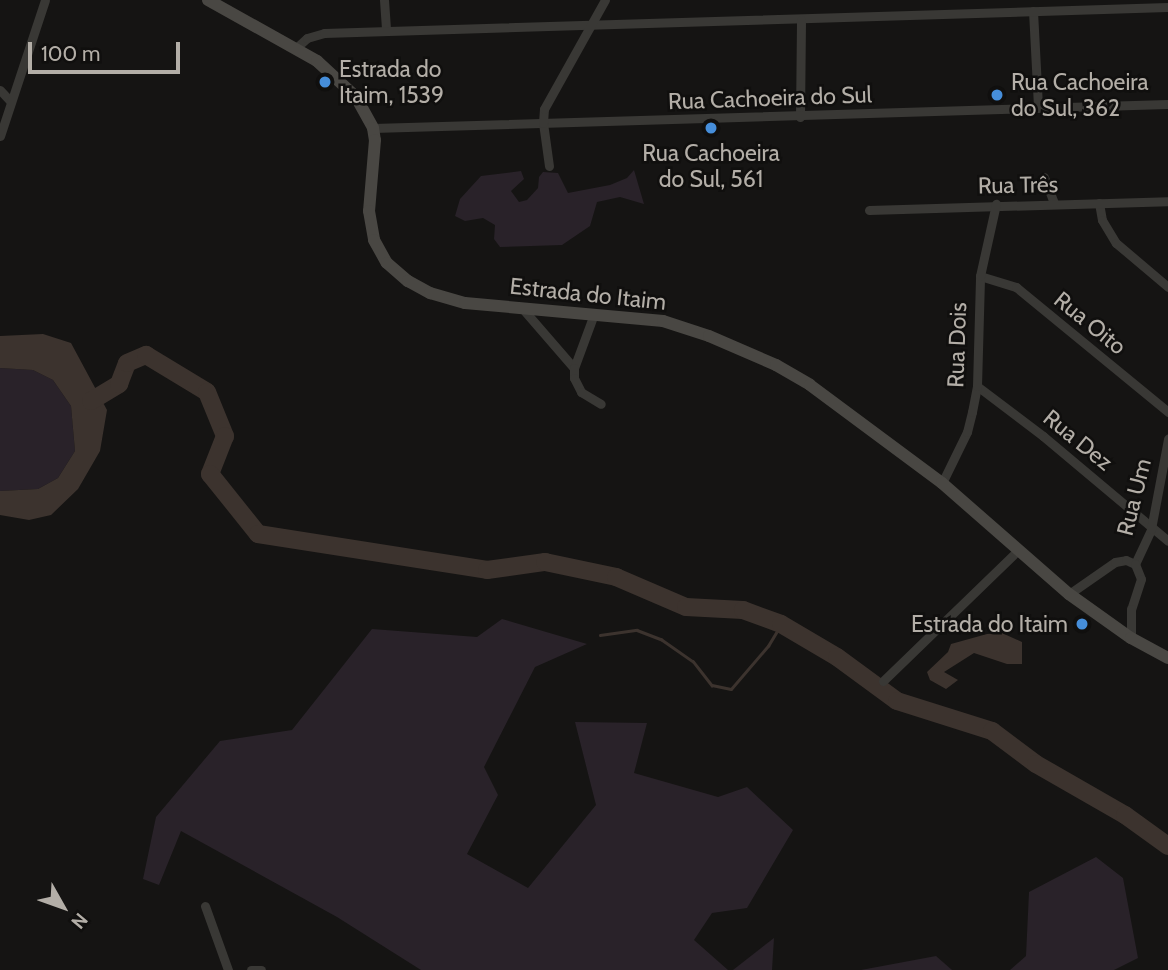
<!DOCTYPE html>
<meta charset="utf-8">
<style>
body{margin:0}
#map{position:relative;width:1168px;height:970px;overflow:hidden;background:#151413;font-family:Cabin,sans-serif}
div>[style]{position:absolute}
.green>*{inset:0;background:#292229}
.water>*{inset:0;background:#3c332e}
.stream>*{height:2.5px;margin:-1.25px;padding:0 1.25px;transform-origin:1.25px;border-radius:1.25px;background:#3c332e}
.river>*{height:18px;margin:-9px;padding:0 9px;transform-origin:9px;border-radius:9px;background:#3c332e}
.street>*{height:9px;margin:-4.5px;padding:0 4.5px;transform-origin:4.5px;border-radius:4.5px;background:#393835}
.secondary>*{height:12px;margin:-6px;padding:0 6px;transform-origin:6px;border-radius:6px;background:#494743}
.dots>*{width:19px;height:19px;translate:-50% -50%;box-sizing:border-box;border:4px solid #100f0e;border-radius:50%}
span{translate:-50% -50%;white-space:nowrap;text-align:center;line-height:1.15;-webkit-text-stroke:5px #100f0e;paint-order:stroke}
.poi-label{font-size:23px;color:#b3aea7}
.left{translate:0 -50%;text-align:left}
.right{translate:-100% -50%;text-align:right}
.street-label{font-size:23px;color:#b3aea7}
.north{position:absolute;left:28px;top:872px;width:70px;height:70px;-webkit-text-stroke:5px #100f0e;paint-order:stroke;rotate:130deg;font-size:19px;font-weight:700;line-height:28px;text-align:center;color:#b3aea7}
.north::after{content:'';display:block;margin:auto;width:24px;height:32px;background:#b3aea7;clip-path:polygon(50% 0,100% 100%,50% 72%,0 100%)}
.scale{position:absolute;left:28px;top:42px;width:152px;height:32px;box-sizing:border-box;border:4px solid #b3aea7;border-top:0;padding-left:9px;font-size:21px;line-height:24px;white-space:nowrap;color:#b3aea7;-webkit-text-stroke:5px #100f0e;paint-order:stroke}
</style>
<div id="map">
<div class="green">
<i style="clip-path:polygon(634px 170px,644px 204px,620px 197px,597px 202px,590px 226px,562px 245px,500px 247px,494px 239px,495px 225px,483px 218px,465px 221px,455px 216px,460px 199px,481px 176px,521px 171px,524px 179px,511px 191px,519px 202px,527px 200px,538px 188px,539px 177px,543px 172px,558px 173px,568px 193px,610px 185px,627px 178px)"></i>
<i style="clip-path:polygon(0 368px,33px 370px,53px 380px,71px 406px,75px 451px,58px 478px,38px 489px,0 491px)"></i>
<i style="clip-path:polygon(502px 619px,587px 644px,535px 667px,484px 767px,498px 795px,467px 854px,528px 888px,596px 805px,575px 722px,647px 723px,634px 773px,718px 797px,747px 787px,793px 830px,747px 908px,712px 913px,694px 940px,728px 970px,421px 970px,337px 917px,181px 831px,159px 885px,143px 879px,156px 817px,220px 741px,292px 730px,372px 629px,477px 637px)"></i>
<i style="clip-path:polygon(1096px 857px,1123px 878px,1138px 958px,1114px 970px,1010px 970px,1026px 956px,1029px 892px)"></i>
<i style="clip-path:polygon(774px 938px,772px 970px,733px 970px)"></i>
<i style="clip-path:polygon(936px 956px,952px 970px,861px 970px)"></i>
</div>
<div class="water">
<i style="clip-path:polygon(43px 334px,71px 343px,107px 410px,100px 451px,78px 489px,51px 515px,29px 520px,0 515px,0 491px,38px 489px,58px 478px,75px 451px,71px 406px,53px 380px,33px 370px,0 368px,0 336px)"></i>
<i style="clip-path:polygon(1002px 633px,1022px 642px,1022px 664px,1007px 664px,974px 653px,944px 672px,958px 680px,946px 689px,930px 680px,927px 672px,948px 652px,951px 644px,987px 634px)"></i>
</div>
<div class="stream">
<i style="left:600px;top:635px;width:37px;rotate:-8deg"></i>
<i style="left:637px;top:630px;width:26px;rotate:21deg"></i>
<i style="left:661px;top:639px;width:39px;rotate:35deg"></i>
<i style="left:693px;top:661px;width:31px;rotate:52deg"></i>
<i style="left:712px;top:685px;width:19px;rotate:12deg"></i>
<i style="left:731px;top:689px;width:57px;rotate:-49.3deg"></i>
<i style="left:768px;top:646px;width:26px;rotate:-59deg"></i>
</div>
<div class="river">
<i style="left:91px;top:401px;width:33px;rotate:-31deg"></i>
<i style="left:119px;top:384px;width:22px;rotate:-69deg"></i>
<i style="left:127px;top:363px;width:21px;rotate:-23deg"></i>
<i style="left:146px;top:355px;width:71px;rotate:31.2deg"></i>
<i style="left:207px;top:392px;width:48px;rotate:67.8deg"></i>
<i style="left:225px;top:436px;width:41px;rotate:111.5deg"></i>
<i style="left:210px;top:474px;width:77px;rotate:51.3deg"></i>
<i style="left:258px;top:534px;width:232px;rotate:8.9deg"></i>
<i style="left:487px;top:570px;width:59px;rotate:-7.9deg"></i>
<i style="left:545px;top:562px;width:73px;rotate:11.9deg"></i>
<i style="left:616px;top:577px;width:76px;rotate:23.2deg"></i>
<i style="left:686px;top:607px;width:57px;rotate:3deg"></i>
<i style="left:743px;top:610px;width:40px;rotate:20.2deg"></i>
<i style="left:781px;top:624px;width:65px;rotate:30.5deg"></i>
<i style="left:837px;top:657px;width:74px;rotate:36.3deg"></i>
<i style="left:897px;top:701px;width:100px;rotate:17.5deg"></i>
<i style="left:992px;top:731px;width:55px;rotate:36.9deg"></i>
<i style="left:1036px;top:764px;width:103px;rotate:29.8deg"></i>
<i style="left:1125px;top:815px;width:53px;rotate:35.8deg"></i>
</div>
<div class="street">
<i style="left:384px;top:0;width:31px;rotate:86deg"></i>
<i style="left:1033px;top:11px;width:97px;rotate:87deg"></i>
<i style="left:296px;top:48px;width:15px;rotate:-42deg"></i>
<i style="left:307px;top:38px;width:18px;rotate:-16deg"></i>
<i style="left:324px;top:33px;width:844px;rotate:-1.76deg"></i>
<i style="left:0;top:90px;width:16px;rotate:47deg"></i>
<i style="left:800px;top:117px;width:97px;rotate:-89.4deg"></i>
<i style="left:373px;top:128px;width:795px;rotate:-1.73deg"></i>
<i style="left:0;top:136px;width:143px;rotate:-71.7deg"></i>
<i style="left:549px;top:166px;width:43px;rotate:-97.9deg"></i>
<i style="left:543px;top:123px;width:14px;rotate:-86deg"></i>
<i style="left:544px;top:109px;width:125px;rotate:-60.8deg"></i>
<i style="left:1044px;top:177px;width:28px;rotate:69deg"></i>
<i style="left:1099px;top:203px;width:17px;rotate:80deg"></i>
<i style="left:1102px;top:220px;width:27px;rotate:59deg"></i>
<i style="left:1116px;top:243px;width:68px;rotate:40.2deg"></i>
<i style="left:869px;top:210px;width:299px;rotate:-1.7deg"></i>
<i style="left:980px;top:276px;width:38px;rotate:17deg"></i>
<i style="left:1016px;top:287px;width:197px;rotate:39.4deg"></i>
<i style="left:522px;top:308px;width:79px;rotate:49.1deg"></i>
<i style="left:594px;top:314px;width:58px;rotate:110.3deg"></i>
<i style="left:574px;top:368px;width:10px;rotate:90deg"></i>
<i style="left:574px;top:378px;width:16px;rotate:63deg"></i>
<i style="left:581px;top:392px;width:23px;rotate:31deg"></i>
<i style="left:977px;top:386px;width:83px;rotate:37.1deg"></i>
<i style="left:1043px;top:436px;width:163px;rotate:40deg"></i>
<i style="left:942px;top:483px;width:57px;rotate:-63.9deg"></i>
<i style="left:967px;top:432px;width:21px;rotate:-76deg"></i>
<i style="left:972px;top:412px;width:26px;rotate:-79deg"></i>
<i style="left:977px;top:386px;width:110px;rotate:-88.4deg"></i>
<i style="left:980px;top:276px;width:74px;rotate:-77.5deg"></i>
<i style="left:1135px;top:564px;width:38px;rotate:-65deg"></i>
<i style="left:1151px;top:529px;width:92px;rotate:-79.3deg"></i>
<i style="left:1069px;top:594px;width:56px;rotate:-34.8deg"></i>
<i style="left:1115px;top:562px;width:11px;rotate:-10deg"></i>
<i style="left:1126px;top:560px;width:10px;rotate:24deg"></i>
<i style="left:1135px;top:564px;width:16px;rotate:68deg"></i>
<i style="left:1141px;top:579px;width:32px;rotate:108deg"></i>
<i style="left:1131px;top:609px;width:29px;rotate:90deg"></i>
<i style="left:883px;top:681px;width:187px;rotate:-44.1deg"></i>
<i style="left:205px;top:906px;width:68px;rotate:70.2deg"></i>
<i style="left:251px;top:970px;width:10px"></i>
</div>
<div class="secondary">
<i style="left:208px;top:0;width:125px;rotate:29.2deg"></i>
<i style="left:317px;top:61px;width:53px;rotate:42.7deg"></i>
<i style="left:356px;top:97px;width:35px;rotate:61deg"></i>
<i style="left:373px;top:128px;width:12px;rotate:81deg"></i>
<i style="left:375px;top:140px;width:71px;rotate:94.8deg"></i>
<i style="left:369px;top:211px;width:29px;rotate:80deg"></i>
<i style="left:374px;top:240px;width:26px;rotate:61deg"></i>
<i style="left:387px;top:263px;width:28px;rotate:41deg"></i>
<i style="left:408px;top:281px;width:25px;rotate:29deg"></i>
<i style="left:430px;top:293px;width:36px;rotate:16deg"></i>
<i style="left:465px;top:303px;width:199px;rotate:5.2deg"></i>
<i style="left:663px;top:321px;width:48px;rotate:18.1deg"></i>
<i style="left:709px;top:336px;width:73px;rotate:23.4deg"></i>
<i style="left:776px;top:365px;width:39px;rotate:30deg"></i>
<i style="left:810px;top:385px;width:164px;rotate:36.6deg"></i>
<i style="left:942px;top:483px;width:169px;rotate:41.2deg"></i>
<i style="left:1069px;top:594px;width:76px;rotate:35.4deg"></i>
<i style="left:1131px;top:638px;width:42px;rotate:28.4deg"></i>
</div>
<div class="dots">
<i style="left:325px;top:82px;background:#468eda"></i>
<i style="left:997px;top:95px;background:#468eda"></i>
<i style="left:711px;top:128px;background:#468eda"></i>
<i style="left:1082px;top:624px;background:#468eda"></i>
</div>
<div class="poi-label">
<span class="left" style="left:339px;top:82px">Estrada do<br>Itaim, 1539</span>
<span class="left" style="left:1011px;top:95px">Rua Cachoeira<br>do Sul, 362</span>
<span style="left:711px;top:166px">Rua Cachoeira<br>do Sul, 561</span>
<span class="right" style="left:1068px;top:624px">Estrada do Itaim</span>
</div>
<div class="street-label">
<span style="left:770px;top:98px;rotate:-2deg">Rua Cachoeira do Sul</span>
<span style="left:1018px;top:185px;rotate:-1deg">Rua Três</span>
<span style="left:588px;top:294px;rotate:6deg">Estrada do Itaim</span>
<span style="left:1090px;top:323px;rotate:39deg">Rua Oito</span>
<span style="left:957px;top:345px;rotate:-88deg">Rua Dois</span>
<span style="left:1078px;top:440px;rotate:39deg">Rua Dez</span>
<span style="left:1134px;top:497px;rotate:-76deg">Rua Um</span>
</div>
<div class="north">N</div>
<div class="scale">100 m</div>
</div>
